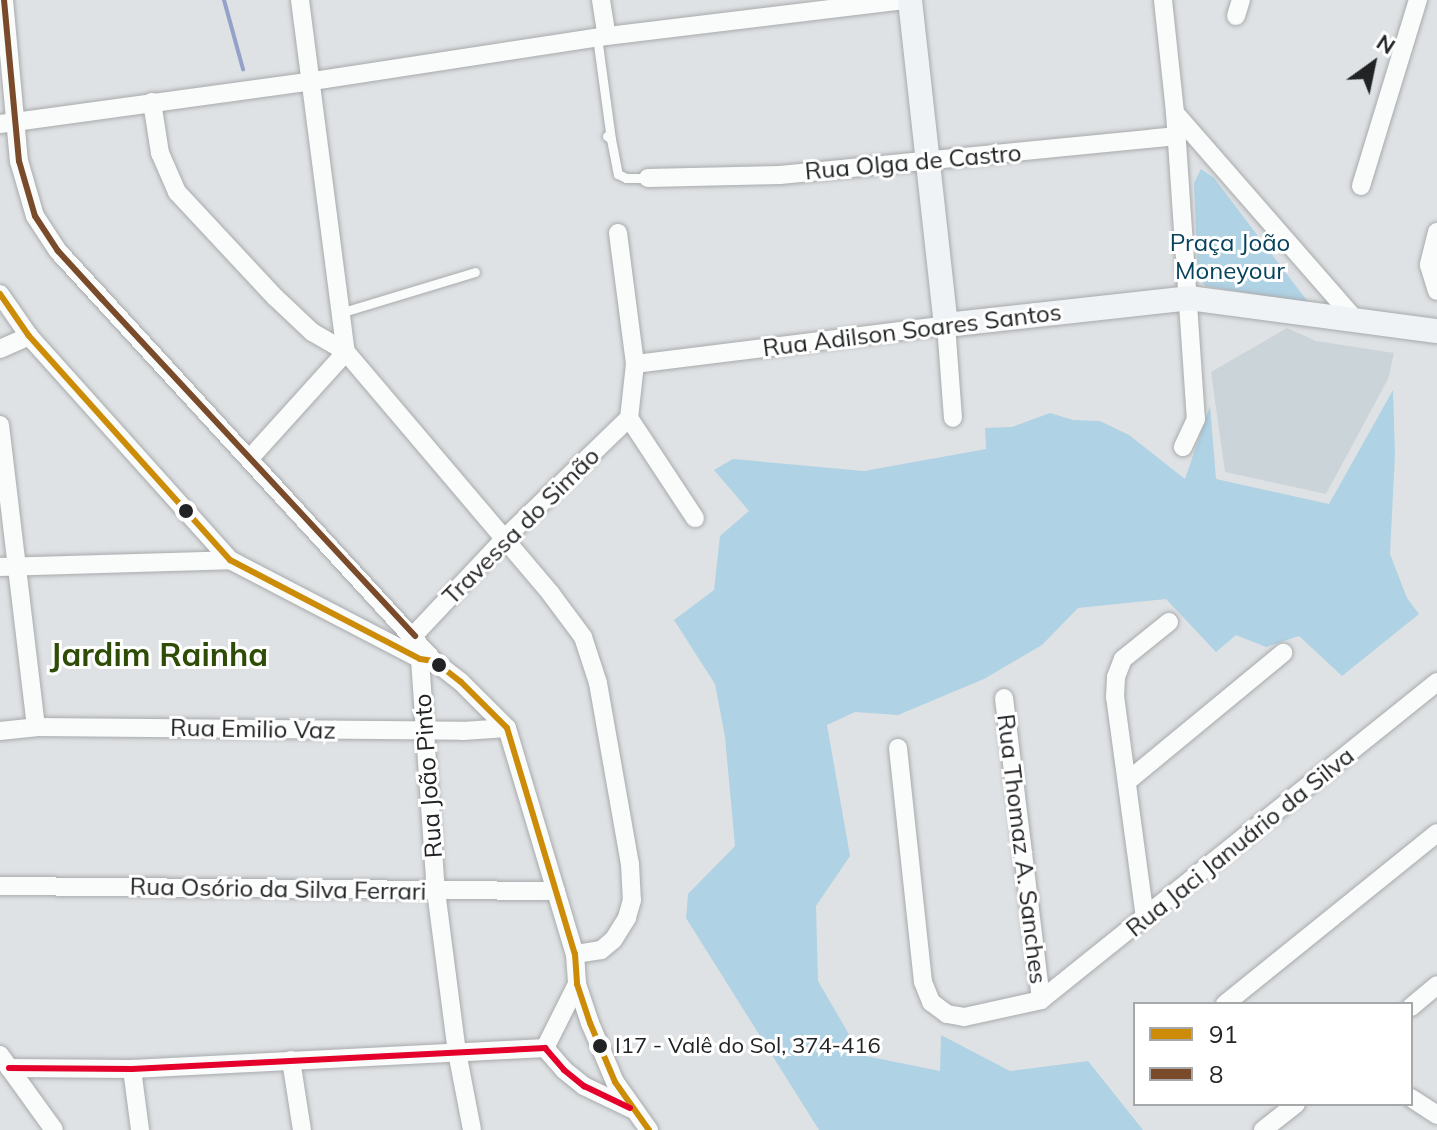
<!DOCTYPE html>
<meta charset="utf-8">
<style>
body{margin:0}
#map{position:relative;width:1437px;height:1130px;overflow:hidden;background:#dfe2e4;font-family:Mulish,sans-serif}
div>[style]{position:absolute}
.built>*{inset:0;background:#cbd4d9}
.green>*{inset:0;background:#afd2e4}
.stream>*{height:4px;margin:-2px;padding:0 2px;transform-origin:2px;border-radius:2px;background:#94a1c8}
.roads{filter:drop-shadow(0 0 2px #a8aaac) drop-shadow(0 0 2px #a8aaac)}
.lane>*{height:9px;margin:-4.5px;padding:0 4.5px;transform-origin:4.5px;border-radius:4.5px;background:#fafbfb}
.street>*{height:18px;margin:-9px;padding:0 9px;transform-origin:9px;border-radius:9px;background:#fafbfb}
.secondary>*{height:24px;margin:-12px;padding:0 12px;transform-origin:12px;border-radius:12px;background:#f0f3f6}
.bus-1>*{height:6px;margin:-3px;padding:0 3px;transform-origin:3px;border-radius:3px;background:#cc8c07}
.bus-2>*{height:6px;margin:-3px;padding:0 3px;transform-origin:3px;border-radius:3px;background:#7a4b2a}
.bus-3>*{height:6px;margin:-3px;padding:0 3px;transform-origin:3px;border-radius:3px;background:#e4002b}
.dots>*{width:22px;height:22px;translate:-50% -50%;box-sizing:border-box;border:4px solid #fff;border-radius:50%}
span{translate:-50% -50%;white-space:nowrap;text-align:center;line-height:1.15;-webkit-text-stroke:6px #fff;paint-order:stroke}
.bus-label{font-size:22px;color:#212325}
.left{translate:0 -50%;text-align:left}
.street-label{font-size:24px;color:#212325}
.park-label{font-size:24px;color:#07445c}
.district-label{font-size:32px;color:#2e4c05;font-weight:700}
.legend{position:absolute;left:1133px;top:1002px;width:280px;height:104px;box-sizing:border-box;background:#fff;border:2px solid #a6a7a8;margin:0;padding:10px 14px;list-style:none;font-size:24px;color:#212325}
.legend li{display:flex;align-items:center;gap:16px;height:40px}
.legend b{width:40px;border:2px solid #a6a7a8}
.north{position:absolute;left:1333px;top:24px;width:80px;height:80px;-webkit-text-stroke:6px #fff;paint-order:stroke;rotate:33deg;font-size:22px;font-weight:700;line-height:32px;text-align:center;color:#212325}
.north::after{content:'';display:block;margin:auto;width:28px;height:36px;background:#212325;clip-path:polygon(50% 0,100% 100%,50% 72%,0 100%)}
</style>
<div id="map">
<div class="built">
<i style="clip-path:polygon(1287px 328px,1316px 341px,1394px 353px,1388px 379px,1326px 494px,1225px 472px,1211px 372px)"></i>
</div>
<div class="green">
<i style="clip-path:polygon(1201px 169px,1214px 178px,1308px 302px,1205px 286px,1198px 276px,1194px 183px)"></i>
<i style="clip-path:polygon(1393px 390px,1395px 454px,1390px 554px,1407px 598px,1419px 614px,1342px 676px,1299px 636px,1266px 647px,1236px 635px,1216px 652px,1166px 599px,1078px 608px,1042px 645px,984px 679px,898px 715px,855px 712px,827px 725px,850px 856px,816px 906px,818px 981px,861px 1055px,940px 1071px,941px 1035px,1010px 1071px,1088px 1061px,1143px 1130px,819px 1130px,686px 918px,688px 894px,735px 846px,725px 737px,715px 684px,674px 620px,714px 590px,720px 536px,749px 511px,714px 470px,733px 459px,864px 471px,986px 449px,985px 428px,1012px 427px,1050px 413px,1073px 420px,1100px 421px,1129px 435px,1185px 479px,1210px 406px,1216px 479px,1329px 504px)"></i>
</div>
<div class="stream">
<i style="left:224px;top:0;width:72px;rotate:74.6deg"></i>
</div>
<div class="roads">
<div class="lane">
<i style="left:597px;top:37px;width:103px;rotate:82.2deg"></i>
<i style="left:607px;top:136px;width:5px;rotate:37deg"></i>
<i style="left:611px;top:139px;width:36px;rotate:79deg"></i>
<i style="left:618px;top:174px;width:9px;rotate:27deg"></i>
<i style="left:626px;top:178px;width:22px"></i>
<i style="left:340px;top:313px;width:141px;rotate:-16.9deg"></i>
</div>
<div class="street">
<i style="left:4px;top:0;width:162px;rotate:84.7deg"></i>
<i style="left:19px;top:161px;width:57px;rotate:73.8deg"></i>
<i style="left:35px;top:216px;width:42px;rotate:56.7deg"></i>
<i style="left:58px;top:251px;width:556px;rotate:47.48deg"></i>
<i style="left:300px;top:0;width:355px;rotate:82.6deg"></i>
<i style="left:346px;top:352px;width:317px;rotate:49.7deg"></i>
<i style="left:551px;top:594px;width:54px;rotate:53.3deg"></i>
<i style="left:583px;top:637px;width:48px;rotate:71.9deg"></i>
<i style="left:598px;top:683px;width:184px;rotate:80deg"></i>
<i style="left:630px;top:864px;width:36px;rotate:87deg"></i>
<i style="left:632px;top:900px;width:19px;rotate:106deg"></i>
<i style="left:627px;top:918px;width:26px;rotate:122deg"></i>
<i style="left:613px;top:940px;width:16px;rotate:140deg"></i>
<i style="left:601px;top:950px;width:26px;rotate:171deg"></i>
<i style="left:601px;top:0;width:36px;rotate:81deg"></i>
<i style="left:1163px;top:0;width:114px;rotate:83.9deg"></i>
<i style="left:1175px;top:113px;width:307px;rotate:86.1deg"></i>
<i style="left:1196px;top:419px;width:31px;rotate:115deg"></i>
<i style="left:1236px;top:16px;width:17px;rotate:-73deg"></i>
<i style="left:152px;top:102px;width:52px;rotate:81.1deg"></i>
<i style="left:160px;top:153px;width:43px;rotate:66.4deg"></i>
<i style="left:177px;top:192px;width:144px;rotate:47deg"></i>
<i style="left:275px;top:297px;width:51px;rotate:43.4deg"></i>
<i style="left:312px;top:332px;width:39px;rotate:30deg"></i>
<i style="left:1175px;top:113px;width:274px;rotate:48.9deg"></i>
<i style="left:0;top:124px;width:316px;rotate:-7.8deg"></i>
<i style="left:313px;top:81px;width:297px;rotate:-8.7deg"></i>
<i style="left:607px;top:36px;width:301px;rotate:-6.9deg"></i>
<i style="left:648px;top:178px;width:132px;rotate:-1.3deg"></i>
<i style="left:780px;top:175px;width:399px;rotate:-5.6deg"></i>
<i style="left:1361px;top:186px;width:195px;rotate:-73deg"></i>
<i style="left:1437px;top:232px;width:34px;rotate:104deg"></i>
<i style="left:1429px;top:265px;width:27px;rotate:73deg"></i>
<i style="left:618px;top:233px;width:132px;rotate:82.6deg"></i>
<i style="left:635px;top:364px;width:54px;rotate:96.3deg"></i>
<i style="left:629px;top:418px;width:120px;rotate:56.6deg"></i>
<i style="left:0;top:294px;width:51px;rotate:55.4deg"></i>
<i style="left:29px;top:336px;width:301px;rotate:48.1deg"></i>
<i style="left:230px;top:560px;width:214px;rotate:27.5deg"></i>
<i style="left:420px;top:659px;width:14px;rotate:8deg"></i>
<i style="left:434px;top:661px;width:34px;rotate:38deg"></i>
<i style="left:461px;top:682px;width:65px;rotate:45deg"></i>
<i style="left:507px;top:728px;width:236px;rotate:73.3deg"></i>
<i style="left:575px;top:954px;width:30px;rotate:86deg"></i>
<i style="left:577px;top:984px;width:41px;rotate:71.6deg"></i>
<i style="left:590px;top:1023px;width:64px;rotate:67deg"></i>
<i style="left:615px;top:1082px;width:59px;rotate:54.7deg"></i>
<i style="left:0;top:349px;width:32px;rotate:-24deg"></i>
<i style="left:635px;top:364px;width:313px;rotate:-7.1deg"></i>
<i style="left:946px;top:325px;width:93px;rotate:85.7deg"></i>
<i style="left:0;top:425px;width:304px;rotate:83.2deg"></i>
<i style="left:251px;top:457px;width:142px;rotate:-47.9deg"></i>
<i style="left:0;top:567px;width:230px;rotate:-1.7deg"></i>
<i style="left:414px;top:635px;width:133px;rotate:-46.8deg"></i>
<i style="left:505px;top:538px;width:173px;rotate:-44.1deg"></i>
<i style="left:420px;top:659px;width:233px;rotate:86.1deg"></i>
<i style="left:436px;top:891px;width:162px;rotate:82.6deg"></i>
<i style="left:457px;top:1052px;width:79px;rotate:79.1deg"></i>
<i style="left:1004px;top:698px;width:304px;rotate:83deg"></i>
<i style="left:0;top:731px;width:36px;rotate:-6deg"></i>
<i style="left:36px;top:727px;width:427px;rotate:0.5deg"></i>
<i style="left:463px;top:731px;width:44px;rotate:-3.9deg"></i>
<i style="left:898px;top:748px;width:235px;rotate:83.9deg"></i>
<i style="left:923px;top:982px;width:22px;rotate:68deg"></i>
<i style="left:931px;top:1002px;width:20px;rotate:37deg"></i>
<i style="left:947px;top:1014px;width:17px;rotate:10deg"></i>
<i style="left:964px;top:1017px;width:79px;rotate:-12.4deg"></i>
<i style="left:1041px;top:1000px;width:508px;rotate:-38.77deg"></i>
<i style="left:1129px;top:780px;width:200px;rotate:-39.5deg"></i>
<i style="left:0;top:886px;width:556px;rotate:0.52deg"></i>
<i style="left:1145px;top:918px;width:223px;rotate:-97.7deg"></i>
<i style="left:1115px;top:697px;width:20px;rotate:-87deg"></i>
<i style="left:1116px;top:677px;width:19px;rotate:-69deg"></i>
<i style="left:1123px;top:659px;width:59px;rotate:-38.8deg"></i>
<i style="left:1225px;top:1004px;width:272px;rotate:-38.9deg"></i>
<i style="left:1411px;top:1007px;width:34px;rotate:-40deg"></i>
<i style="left:545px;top:1048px;width:72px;rotate:-63.4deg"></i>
<i style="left:0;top:1055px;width:92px;rotate:54.2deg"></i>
<i style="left:291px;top:1060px;width:71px;rotate:81.1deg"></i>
<i style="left:9px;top:1068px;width:123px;rotate:0.5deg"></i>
<i style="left:132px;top:1069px;width:414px;rotate:-2.9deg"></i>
<i style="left:545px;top:1048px;width:29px;rotate:49deg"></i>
<i style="left:564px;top:1070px;width:26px;rotate:39deg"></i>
<i style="left:584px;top:1086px;width:53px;rotate:25.6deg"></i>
<i style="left:132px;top:1069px;width:62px;rotate:82.5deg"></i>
<i style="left:1411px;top:1098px;width:31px;rotate:33deg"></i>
<i style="left:1263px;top:1130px;width:42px;rotate:-38.2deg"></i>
</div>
<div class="secondary">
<i style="left:910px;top:0;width:327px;rotate:83.7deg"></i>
<i style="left:946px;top:325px;width:244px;rotate:-6.3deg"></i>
<i style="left:1189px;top:298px;width:250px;rotate:7.6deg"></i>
</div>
</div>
<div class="bus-1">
<i style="left:0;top:294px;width:51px;rotate:55.4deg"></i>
<i style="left:29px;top:336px;width:301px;rotate:48.1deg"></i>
<i style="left:230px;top:560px;width:214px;rotate:27.5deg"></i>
<i style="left:420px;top:659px;width:14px;rotate:8deg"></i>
<i style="left:434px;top:661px;width:34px;rotate:38deg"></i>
<i style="left:461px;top:682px;width:65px;rotate:45deg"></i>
<i style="left:507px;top:728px;width:236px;rotate:73.3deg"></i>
<i style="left:575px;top:954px;width:30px;rotate:86deg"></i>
<i style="left:577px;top:984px;width:41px;rotate:71.6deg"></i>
<i style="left:590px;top:1023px;width:64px;rotate:67deg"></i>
<i style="left:615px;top:1082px;width:59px;rotate:54.7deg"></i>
</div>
<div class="bus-2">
<i style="left:4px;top:0;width:162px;rotate:84.7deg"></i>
<i style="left:19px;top:161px;width:57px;rotate:73.8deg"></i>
<i style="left:35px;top:216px;width:42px;rotate:56.7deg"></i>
<i style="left:58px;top:251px;width:65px;rotate:47.5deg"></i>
<i style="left:102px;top:299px;width:460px;rotate:47.1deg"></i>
</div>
<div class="bus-3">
<i style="left:9px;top:1068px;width:123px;rotate:0.5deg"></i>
<i style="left:132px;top:1069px;width:414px;rotate:-2.9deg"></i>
<i style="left:545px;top:1048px;width:29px;rotate:49deg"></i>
<i style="left:564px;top:1070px;width:26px;rotate:39deg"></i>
<i style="left:584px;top:1086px;width:51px;rotate:25.6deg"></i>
</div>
<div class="dots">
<i style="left:186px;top:511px;background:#212325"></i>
<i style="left:439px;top:665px;background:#212325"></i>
<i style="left:600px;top:1046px;background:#212325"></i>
</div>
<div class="bus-label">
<span class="left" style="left:615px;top:1046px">I17 - Valê do Sol, 374-416</span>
</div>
<div class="street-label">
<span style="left:913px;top:162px;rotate:-5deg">Rua Olga de Castro</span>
<span style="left:912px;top:330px;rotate:-7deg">Rua Adilson Soares Santos</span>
<span style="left:521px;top:526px;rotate:-45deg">Travessa do Simão</span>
<span style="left:253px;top:729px;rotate:1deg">Rua Emilio Vaz</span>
<span style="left:428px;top:776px;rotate:-94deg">Rua João Pinto</span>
<span style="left:1240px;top:842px;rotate:-39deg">Rua Jaci Januário da Silva</span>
<span style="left:1022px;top:849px;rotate:83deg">Rua Thomaz A. Sanches</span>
<span style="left:278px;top:889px;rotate:1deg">Rua Osório da Silva Ferrari</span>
</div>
<div class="park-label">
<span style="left:1230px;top:257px">Praça João<br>Moneyour</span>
</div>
<div class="district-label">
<span style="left:159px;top:654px">Jardim Rainha</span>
</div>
<ul class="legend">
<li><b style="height:10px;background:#cc8c07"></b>91</li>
<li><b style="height:10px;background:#7a4b2a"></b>8</li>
</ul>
<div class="north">N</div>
</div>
